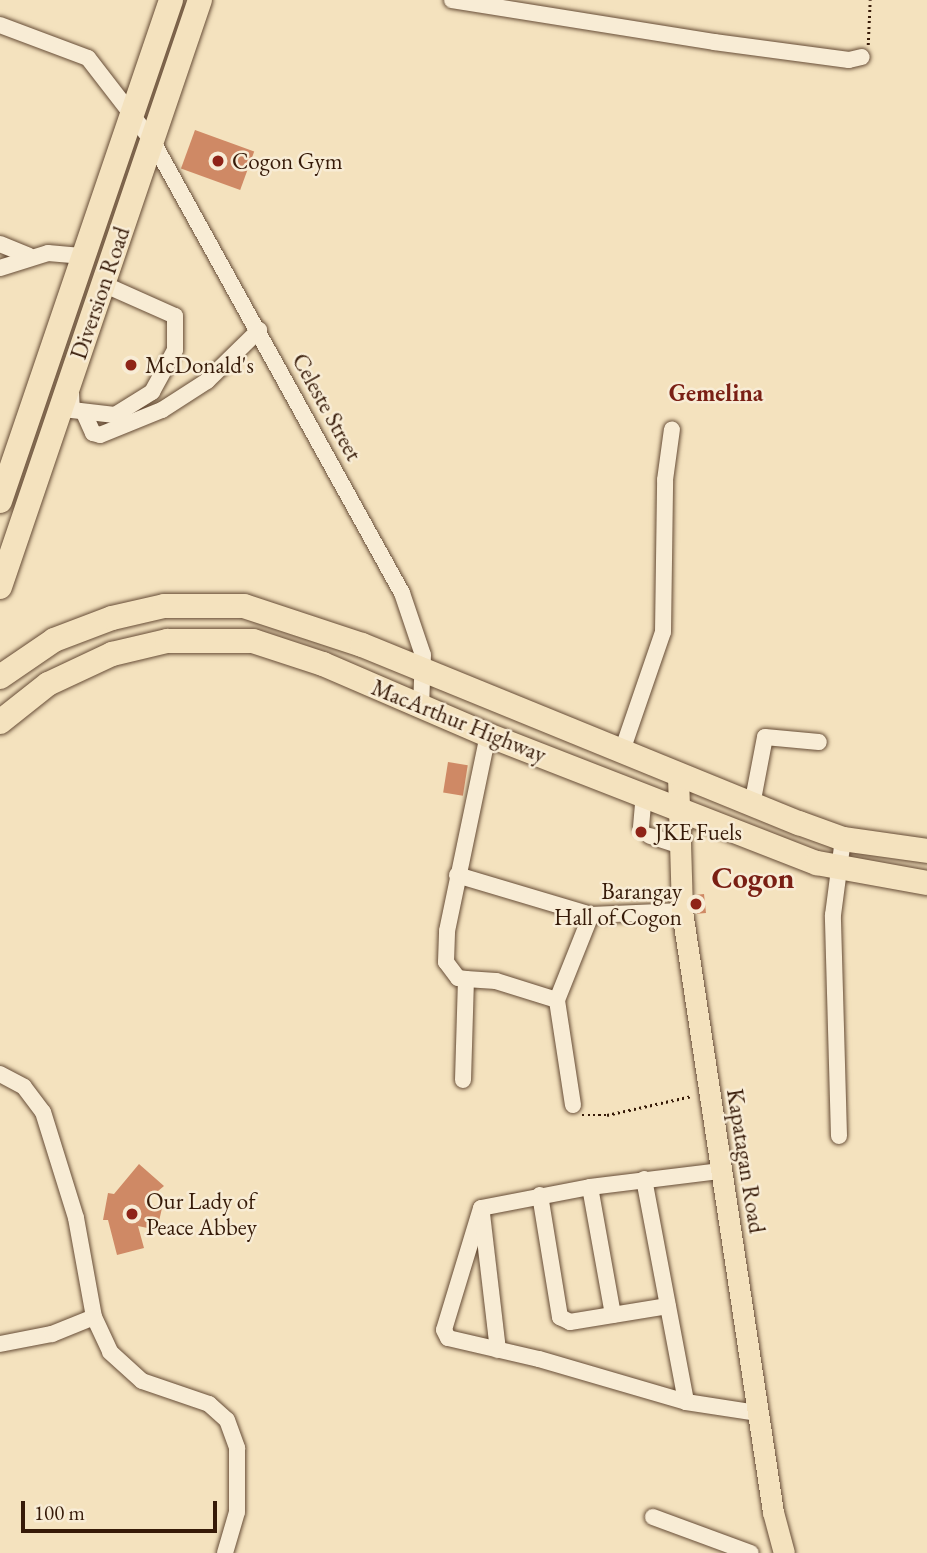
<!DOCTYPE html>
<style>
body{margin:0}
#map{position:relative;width:927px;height:1553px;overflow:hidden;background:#f4e2be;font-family:"EB Garamond",serif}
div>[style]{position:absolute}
.building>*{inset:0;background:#cf8965;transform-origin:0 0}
.path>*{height:2.5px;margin-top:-1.25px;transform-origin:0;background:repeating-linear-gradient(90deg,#361a08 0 2px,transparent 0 5.5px)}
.roads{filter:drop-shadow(0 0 2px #664c36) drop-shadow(0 0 2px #664c36)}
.minor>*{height:16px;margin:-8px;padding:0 8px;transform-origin:8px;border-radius:8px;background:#f8ecd5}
.major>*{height:21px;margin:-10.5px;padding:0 10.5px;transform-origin:10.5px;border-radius:10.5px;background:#f4e2be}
.highway>*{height:24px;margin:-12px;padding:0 12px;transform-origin:12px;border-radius:12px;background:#f4e2be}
.dots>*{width:19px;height:19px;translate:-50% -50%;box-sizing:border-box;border:4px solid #f8ecd5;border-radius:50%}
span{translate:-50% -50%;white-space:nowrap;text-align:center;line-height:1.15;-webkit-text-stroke:5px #f8ecd5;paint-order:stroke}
.poi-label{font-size:23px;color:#361a08}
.left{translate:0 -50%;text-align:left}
.right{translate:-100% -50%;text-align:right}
.street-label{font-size:23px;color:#361a08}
.neighbourhood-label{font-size:24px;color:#7a1f14;font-weight:700}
.district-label{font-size:30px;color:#7a1f14;font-weight:700}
.scale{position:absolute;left:21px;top:1501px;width:196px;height:32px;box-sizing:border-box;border:4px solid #361a08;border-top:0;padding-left:9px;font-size:21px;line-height:24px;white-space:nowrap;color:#361a08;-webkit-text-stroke:5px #f8ecd5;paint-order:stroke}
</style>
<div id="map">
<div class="building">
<i style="left:195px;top:130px;width:63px;height:41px;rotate:20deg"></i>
<i style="left:448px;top:762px;width:20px;height:31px;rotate:9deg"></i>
<i style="left:704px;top:894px;width:19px;height:9px;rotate:84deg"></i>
<i style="clip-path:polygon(139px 1164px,164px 1186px,145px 1202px,162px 1208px,157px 1230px,138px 1226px,144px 1248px,117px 1255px,108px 1220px,103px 1220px,108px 1193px,114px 1194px)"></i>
</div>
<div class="path">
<i style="left:868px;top:45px;width:45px;rotate:-87.5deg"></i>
<i style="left:582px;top:1115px;width:25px"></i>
<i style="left:607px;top:1115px;width:87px;rotate:-12.6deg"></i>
</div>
<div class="roads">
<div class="minor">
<i style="left:452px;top:0;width:265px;rotate:9.1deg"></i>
<i style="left:714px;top:42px;width:136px;rotate:7.6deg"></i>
<i style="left:849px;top:60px;width:13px;rotate:-13deg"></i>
<i style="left:0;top:25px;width:94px;rotate:20.6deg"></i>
<i style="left:88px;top:58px;width:106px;rotate:52.3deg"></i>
<i style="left:153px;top:142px;width:515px;rotate:61.1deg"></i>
<i style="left:402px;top:593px;width:65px;rotate:71.3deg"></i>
<i style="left:423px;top:655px;width:52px;rotate:92.2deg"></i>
<i style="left:0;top:244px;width:31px;rotate:22deg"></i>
<i style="left:0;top:268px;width:50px;rotate:-17.4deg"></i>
<i style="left:48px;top:253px;width:36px;rotate:5deg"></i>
<i style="left:71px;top:393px;width:17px;rotate:87deg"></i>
<i style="left:72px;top:410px;width:43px;rotate:6.6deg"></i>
<i style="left:115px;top:415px;width:44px;rotate:-31.9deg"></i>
<i style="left:152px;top:392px;width:48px;rotate:-61.3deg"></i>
<i style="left:175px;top:350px;width:34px;rotate:-90deg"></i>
<i style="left:175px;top:316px;width:79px;rotate:-156deg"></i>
<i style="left:84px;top:413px;width:22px;rotate:66deg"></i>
<i style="left:93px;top:433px;width:7px;rotate:16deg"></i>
<i style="left:100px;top:435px;width:67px;rotate:-22deg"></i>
<i style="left:162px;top:410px;width:54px;rotate:-32.8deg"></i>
<i style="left:207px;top:381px;width:73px;rotate:-44.4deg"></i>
<i style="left:622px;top:751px;width:126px;rotate:-71deg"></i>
<i style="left:663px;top:632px;width:152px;rotate:-89.2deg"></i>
<i style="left:665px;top:480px;width:51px;rotate:-82.2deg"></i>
<i style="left:752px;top:805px;width:69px;rotate:-79.2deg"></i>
<i style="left:765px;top:737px;width:54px;rotate:5.3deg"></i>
<i style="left:641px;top:827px;width:32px;rotate:-85deg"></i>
<i style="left:650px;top:836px;width:29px;rotate:18deg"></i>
<i style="left:457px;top:875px;width:140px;rotate:16.6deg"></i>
<i style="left:591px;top:915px;width:91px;rotate:-2.5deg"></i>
<i style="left:466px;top:979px;width:8px;rotate:-173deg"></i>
<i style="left:458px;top:978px;width:20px;rotate:-127deg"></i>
<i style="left:446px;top:962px;width:31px;rotate:-88deg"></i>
<i style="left:447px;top:931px;width:200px;rotate:-78.2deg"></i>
<i style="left:0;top:1074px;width:27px;rotate:28deg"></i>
<i style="left:24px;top:1087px;width:31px;rotate:53deg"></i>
<i style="left:43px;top:1112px;width:111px;rotate:72.7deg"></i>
<i style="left:76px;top:1218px;width:101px;rotate:79.7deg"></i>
<i style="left:94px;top:1317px;width:38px;rotate:65deg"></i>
<i style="left:110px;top:1352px;width:43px;rotate:42.2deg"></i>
<i style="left:142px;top:1381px;width:71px;rotate:18.9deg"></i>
<i style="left:209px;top:1404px;width:24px;rotate:42deg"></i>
<i style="left:227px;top:1420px;width:30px;rotate:70deg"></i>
<i style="left:237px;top:1448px;width:64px;rotate:90deg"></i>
<i style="left:237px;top:1512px;width:43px;rotate:106.3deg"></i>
<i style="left:463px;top:1080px;width:101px;rotate:-88.3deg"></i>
<i style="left:466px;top:979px;width:30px;rotate:4deg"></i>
<i style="left:496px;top:981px;width:64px;rotate:17.3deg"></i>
<i style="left:573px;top:1105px;width:106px;rotate:-98.7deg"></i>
<i style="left:557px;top:1000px;width:92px;rotate:-68.2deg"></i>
<i style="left:839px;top:1136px;width:221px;rotate:-91.6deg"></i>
<i style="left:833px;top:915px;width:77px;rotate:-82.5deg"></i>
<i style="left:644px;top:1179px;width:227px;rotate:79.3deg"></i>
<i style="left:590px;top:1187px;width:130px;rotate:79.8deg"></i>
<i style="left:540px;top:1195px;width:124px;rotate:80.7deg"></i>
<i style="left:560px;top:1317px;width:11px;rotate:27deg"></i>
<i style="left:570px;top:1322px;width:99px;rotate:-9.3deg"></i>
<i style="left:481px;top:1208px;width:127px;rotate:106.9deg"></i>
<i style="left:444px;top:1330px;width:9px;rotate:63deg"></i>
<i style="left:448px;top:1338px;width:93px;rotate:13deg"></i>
<i style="left:539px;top:1359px;width:153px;rotate:16.3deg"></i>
<i style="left:686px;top:1402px;width:73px;rotate:8.7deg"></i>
<i style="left:481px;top:1208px;width:111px;rotate:-10.9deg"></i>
<i style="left:590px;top:1187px;width:132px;rotate:-7deg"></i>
<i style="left:482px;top:1214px;width:137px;rotate:83.3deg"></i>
<i style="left:0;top:1344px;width:53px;rotate:-10.9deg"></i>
<i style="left:52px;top:1334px;width:45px;rotate:-22deg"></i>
<i style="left:653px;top:1517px;width:104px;rotate:20.2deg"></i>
</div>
<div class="major">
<i style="left:678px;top:775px;width:136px;rotate:88.3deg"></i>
<i style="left:682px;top:911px;width:608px;rotate:81.39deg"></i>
<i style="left:773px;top:1512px;width:42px;rotate:75deg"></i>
</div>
<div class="highway">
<i style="left:0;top:501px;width:529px;rotate:-71.15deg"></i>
<i style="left:0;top:587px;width:620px;rotate:-71.19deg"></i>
<i style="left:0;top:677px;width:65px;rotate:-34.4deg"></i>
<i style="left:54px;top:640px;width:62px;rotate:-20.8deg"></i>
<i style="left:112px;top:618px;width:53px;rotate:-13deg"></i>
<i style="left:164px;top:606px;width:80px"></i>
<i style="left:244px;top:606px;width:124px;rotate:18.3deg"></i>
<i style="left:362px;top:645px;width:472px;rotate:22.2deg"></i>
<i style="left:799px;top:823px;width:47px;rotate:20deg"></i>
<i style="left:843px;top:839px;width:85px;rotate:8.1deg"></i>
<i style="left:0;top:722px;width:61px;rotate:-38.4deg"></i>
<i style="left:48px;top:684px;width:71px;rotate:-25.1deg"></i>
<i style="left:112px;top:654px;width:57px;rotate:-13.3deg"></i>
<i style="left:167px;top:641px;width:86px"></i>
<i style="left:253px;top:641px;width:74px;rotate:18.2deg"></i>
<i style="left:323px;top:664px;width:180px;rotate:23.3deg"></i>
<i style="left:488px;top:735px;width:353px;rotate:21.3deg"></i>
<i style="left:817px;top:863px;width:112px;rotate:10.3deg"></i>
</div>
</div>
<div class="dots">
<i style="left:218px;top:161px;background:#8f2418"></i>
<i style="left:131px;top:365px;background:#8f2418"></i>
<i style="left:641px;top:832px;background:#8f2418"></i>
<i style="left:696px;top:904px;background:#8f2418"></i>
<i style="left:132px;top:1214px;background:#8f2418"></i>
</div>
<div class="poi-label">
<span class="left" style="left:232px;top:161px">Cogon Gym</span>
<span class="left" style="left:145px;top:365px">McDonald's</span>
<span class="left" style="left:655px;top:832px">JKE Fuels</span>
<span class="right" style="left:682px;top:904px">Barangay<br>Hall of Cogon</span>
<span class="left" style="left:146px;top:1214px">Our Lady of<br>Peace Abbey</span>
</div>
<div class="street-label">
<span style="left:100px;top:293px;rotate:-71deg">Diversion Road</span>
<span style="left:327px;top:407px;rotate:61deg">Celeste Street</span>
<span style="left:459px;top:721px;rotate:22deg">MacArthur Highway</span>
<span style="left:746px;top:1161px;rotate:81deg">Kapatagan Road</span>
</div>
<div class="neighbourhood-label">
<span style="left:716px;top:393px">Gemelina</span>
</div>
<div class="district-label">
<span style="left:753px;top:878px">Cogon</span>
</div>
<div class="scale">100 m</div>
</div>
